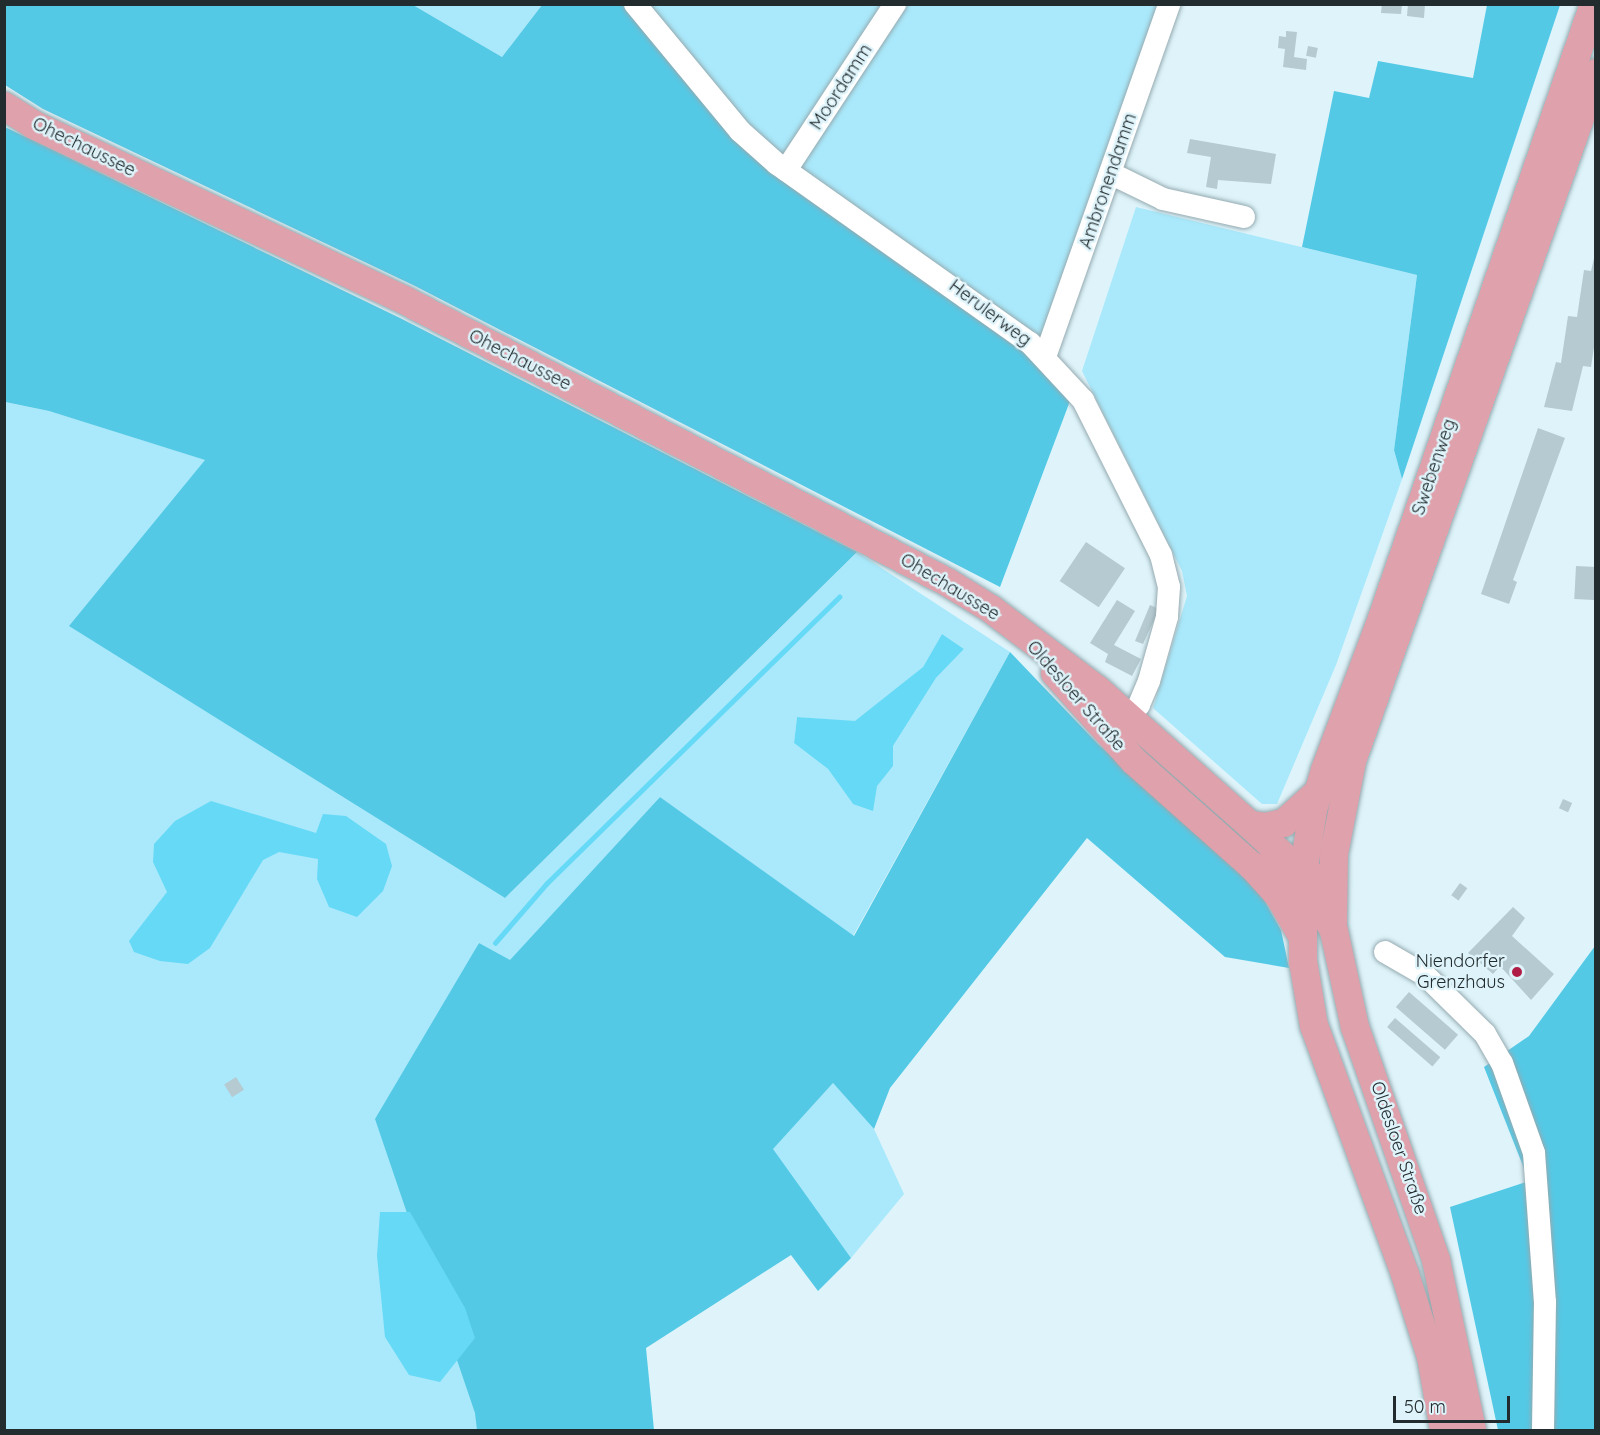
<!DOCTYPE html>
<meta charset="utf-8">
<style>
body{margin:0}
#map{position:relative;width:1600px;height:1435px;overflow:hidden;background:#def4fa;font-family:Quicksand,sans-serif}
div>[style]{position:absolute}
.green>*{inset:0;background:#a9e9fb}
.forest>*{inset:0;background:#54c9e6}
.water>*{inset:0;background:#66d9f7}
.stream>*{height:4.5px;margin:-2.25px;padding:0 2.25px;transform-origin:2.25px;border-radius:2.25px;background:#66d9f7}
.building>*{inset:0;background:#b5cad1;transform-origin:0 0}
.roads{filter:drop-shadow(0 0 2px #95aab0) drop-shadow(0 0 2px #95aab0)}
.minor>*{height:22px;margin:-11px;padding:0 11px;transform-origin:11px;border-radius:11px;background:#fff}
.major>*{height:28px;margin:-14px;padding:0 14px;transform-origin:14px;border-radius:14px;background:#dfa1ab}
.dots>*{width:16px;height:16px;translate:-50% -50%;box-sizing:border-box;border:3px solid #def4fa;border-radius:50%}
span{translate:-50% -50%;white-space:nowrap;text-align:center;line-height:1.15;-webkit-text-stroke:5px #def4fa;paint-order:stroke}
.street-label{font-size:18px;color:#222b2d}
.poi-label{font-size:18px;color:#222b2d}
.right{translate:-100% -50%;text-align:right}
.frame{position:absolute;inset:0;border:6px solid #222b2d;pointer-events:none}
.scale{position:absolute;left:1393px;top:1396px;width:117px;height:27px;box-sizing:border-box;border:3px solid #222b2d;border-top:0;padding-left:8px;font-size:18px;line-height:21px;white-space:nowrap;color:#222b2d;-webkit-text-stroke:4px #def4fa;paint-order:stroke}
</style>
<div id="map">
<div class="green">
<i style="clip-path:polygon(413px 5px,542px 5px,502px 57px)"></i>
<i style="clip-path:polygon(648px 5px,1158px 5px,1042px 341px,784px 158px,729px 106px)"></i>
<i style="clip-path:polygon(1136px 207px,1417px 275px,1394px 450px,1402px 479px,1336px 665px,1277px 804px,1262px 804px,1153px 708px,1187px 596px,1182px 571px,1082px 371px)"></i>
<i style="clip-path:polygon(evenodd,4px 402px,49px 411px,206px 460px,70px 626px,505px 898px,857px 552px,1010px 652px,853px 936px,660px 797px,510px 961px,478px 943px,477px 1430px,5px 1430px,4px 402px,942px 634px,964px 649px,936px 678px,893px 746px,893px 766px,853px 804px,828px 769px,794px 743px,797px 717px,855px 722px,923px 667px,942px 634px)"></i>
<i style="clip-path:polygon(833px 1083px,874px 1129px,904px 1194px,851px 1258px,772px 1149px)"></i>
</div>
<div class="forest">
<i style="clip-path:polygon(4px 5px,413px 5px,502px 57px,542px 5px,623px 5px,721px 124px,1034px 359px,1070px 401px,1000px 587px,415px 286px,43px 109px,5px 85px)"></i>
<i style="clip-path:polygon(1487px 5px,1560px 5px,1402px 479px,1394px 450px,1417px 275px,1302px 247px,1334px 91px,1369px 98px,1378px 61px,1473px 78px)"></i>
<i style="clip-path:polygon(5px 127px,400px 318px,857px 552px,505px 898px,69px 626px,205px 460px,49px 411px,5px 402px)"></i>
<i style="clip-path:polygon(1010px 652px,1099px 745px,1259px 891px,1281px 930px,1289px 968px,1225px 957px,1087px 838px,890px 1088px,874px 1129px,833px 1083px,773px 1149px,851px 1258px,818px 1291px,791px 1255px,646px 1348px,654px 1430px,477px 1430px,475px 1413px,375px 1119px,479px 943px,510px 960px,660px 797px,854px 936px)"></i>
<i style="clip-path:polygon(1595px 946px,1595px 1430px,1498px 1430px,1450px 1207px,1529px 1181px,1484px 1067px,1529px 1036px)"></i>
</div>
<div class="water">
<i style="clip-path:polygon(942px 634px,964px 649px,936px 678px,893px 746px,893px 766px,877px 786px,873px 811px,853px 804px,828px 769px,794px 743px,797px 717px,855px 721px,923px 667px)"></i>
<i style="clip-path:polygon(211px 801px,316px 833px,323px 814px,346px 816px,386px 844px,392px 866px,383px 891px,357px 917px,329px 907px,317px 879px,318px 859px,279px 852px,263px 860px,210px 948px,188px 964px,160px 961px,134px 952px,129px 941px,167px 892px,153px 862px,154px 844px,175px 821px)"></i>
<i style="clip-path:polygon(380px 1212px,410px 1212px,465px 1308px,475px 1338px,440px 1382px,409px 1375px,385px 1337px,377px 1256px)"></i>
</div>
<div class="stream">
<i style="left:495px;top:943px;width:79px;rotate:-49.1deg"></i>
<i style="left:547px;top:883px;width:409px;rotate:-44.4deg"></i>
</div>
<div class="building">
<i style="clip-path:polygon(1382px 4px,1402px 4px,1401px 14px,1381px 13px)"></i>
<i style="clip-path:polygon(1408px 4px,1425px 4px,1424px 18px,1407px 16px)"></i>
<i style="clip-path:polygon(1286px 31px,1297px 32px,1294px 57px,1307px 59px,1306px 70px,1283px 67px,1285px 49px,1278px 48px,1279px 36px,1286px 37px)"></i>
<i style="left:1308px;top:46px;width:10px;height:10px;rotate:11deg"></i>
<i style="clip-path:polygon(1190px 139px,1276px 154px,1271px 184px,1218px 180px,1217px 189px,1206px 187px,1211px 157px,1187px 153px)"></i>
<i style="clip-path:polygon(1596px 250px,1596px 334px,1591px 367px,1583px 366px,1572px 411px,1544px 407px,1556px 362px,1561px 363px,1568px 316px,1577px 317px,1584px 270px,1591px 271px)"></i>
<i style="clip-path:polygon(1538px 428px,1565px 438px,1513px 580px,1517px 582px,1509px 604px,1481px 594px)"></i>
<i style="left:1086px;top:542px;width:47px;height:47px;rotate:34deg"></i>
<i style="left:1576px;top:566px;width:20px;height:33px;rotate:3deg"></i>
<i style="clip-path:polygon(1117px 600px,1135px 611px,1114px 645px,1141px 659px,1132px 676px,1105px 662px,1108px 654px,1090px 643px)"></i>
<i style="clip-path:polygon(1150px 605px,1159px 609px,1143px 644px,1135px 641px)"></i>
<i style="left:1563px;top:799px;width:10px;height:10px;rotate:24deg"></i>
<i style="left:1460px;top:883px;width:9px;height:15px;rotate:36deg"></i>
<i style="clip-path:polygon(1513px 907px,1525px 918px,1512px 936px,1554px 974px,1531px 1000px,1500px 966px,1493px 974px,1468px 953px)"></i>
<i style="left:1409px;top:992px;width:65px;height:20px;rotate:41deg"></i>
<i style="left:1395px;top:1018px;width:60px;height:12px;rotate:41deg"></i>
<i style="left:236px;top:1077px;width:15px;height:14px;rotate:58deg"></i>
</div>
<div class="roads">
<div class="minor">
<i style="left:635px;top:4px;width:165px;rotate:50.4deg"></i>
<i style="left:740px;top:131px;width:50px;rotate:41.7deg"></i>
<i style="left:777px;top:164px;width:310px;rotate:35.3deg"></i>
<i style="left:1030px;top:343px;width:78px;rotate:47.1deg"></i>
<i style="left:1083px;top:400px;width:174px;rotate:63.3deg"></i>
<i style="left:1161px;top:555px;width:33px;rotate:76deg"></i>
<i style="left:1169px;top:587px;width:30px;rotate:94deg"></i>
<i style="left:1167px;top:617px;width:66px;rotate:105.7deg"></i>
<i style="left:1149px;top:681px;width:26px;rotate:113deg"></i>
<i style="left:1139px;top:705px;width:16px;rotate:130deg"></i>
<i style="left:1129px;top:717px;width:16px;rotate:94deg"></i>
<i style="left:786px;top:170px;width:199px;rotate:-56.7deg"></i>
<i style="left:1110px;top:173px;width:59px;rotate:26.1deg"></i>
<i style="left:1163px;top:199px;width:83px;rotate:12.5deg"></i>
<i style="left:1045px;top:357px;width:374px;rotate:-70.6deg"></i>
<i style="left:1385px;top:952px;width:46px;rotate:29.9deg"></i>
<i style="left:1425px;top:975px;width:84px;rotate:44.5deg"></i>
<i style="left:1485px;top:1034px;width:34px;rotate:60deg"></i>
<i style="left:1502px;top:1063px;width:96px;rotate:70.4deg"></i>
<i style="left:1534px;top:1153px;width:149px;rotate:85.8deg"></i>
<i style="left:1545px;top:1302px;width:128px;rotate:90.9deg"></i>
</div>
<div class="major">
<i style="left:4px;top:106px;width:36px;rotate:32deg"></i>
<i style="left:34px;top:125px;width:414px;rotate:25.3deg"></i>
<i style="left:408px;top:302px;width:607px;rotate:27.45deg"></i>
<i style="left:947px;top:582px;width:52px;rotate:31.5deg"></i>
<i style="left:991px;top:609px;width:134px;rotate:37.1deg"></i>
<i style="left:1098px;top:690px;width:203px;rotate:41.6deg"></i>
<i style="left:1250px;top:825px;width:72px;rotate:42.8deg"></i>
<i style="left:1303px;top:874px;width:65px;rotate:61.5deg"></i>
<i style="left:1334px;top:931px;width:98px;rotate:77.7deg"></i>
<i style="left:1355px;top:1027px;width:247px;rotate:70.8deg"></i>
<i style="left:1436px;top:1260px;width:174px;rotate:78deg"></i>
<i style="left:1055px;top:673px;width:118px;rotate:48.1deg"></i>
<i style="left:1134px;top:761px;width:158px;rotate:41.7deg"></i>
<i style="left:1252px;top:866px;width:30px;rotate:15deg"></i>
<i style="left:1281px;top:874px;width:28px;rotate:-2deg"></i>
<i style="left:1250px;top:825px;width:16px;rotate:7deg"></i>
<i style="left:1266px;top:827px;width:18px;rotate:-13deg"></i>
<i style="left:1284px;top:823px;width:46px;rotate:-42.4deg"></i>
<i style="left:1252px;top:866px;width:40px;rotate:48deg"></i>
<i style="left:1279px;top:896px;width:44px;rotate:59.9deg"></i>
<i style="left:1333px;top:923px;width:69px;rotate:-89.2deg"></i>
<i style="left:1334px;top:854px;width:95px;rotate:-79deg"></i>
<i style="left:1352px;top:761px;width:730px;rotate:-70.47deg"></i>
<i style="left:1444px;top:1430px;width:74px;rotate:-100.1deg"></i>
<i style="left:1431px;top:1357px;width:87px;rotate:-107.4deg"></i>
<i style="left:1405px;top:1274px;width:264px;rotate:-110.1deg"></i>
<i style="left:1314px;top:1026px;width:66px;rotate:-99.6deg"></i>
<i style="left:1303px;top:961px;width:87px;rotate:-90deg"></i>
<i style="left:1303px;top:874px;width:65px;rotate:-81.1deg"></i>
<i style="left:1313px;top:810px;width:42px;rotate:-73.3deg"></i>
<i style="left:1325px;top:770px;width:156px;rotate:-69.4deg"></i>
<i style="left:1380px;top:624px;width:656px;rotate:-70.96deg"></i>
</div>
</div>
<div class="dots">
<i style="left:1517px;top:972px;background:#af1c46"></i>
</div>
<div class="street-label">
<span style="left:841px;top:87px;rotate:-57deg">Moordamm</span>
<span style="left:84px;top:147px;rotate:26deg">Ohechaussee</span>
<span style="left:1108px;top:181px;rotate:-71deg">Ambronendamm</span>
<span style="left:990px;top:313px;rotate:37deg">Herulerweg</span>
<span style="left:520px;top:360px;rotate:27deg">Ohechaussee</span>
<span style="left:1434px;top:467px;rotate:-71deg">Swebenweg</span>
<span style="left:950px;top:587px;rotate:31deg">Ohechaussee</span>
<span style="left:1076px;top:696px;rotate:49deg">Oldesloer Straße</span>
<span style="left:1399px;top:1148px;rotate:71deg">Oldesloer Straße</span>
</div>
<div class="poi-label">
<span class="right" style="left:1505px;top:972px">Niendorfer<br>Grenzhaus</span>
</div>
<div class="frame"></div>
<div class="scale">50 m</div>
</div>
